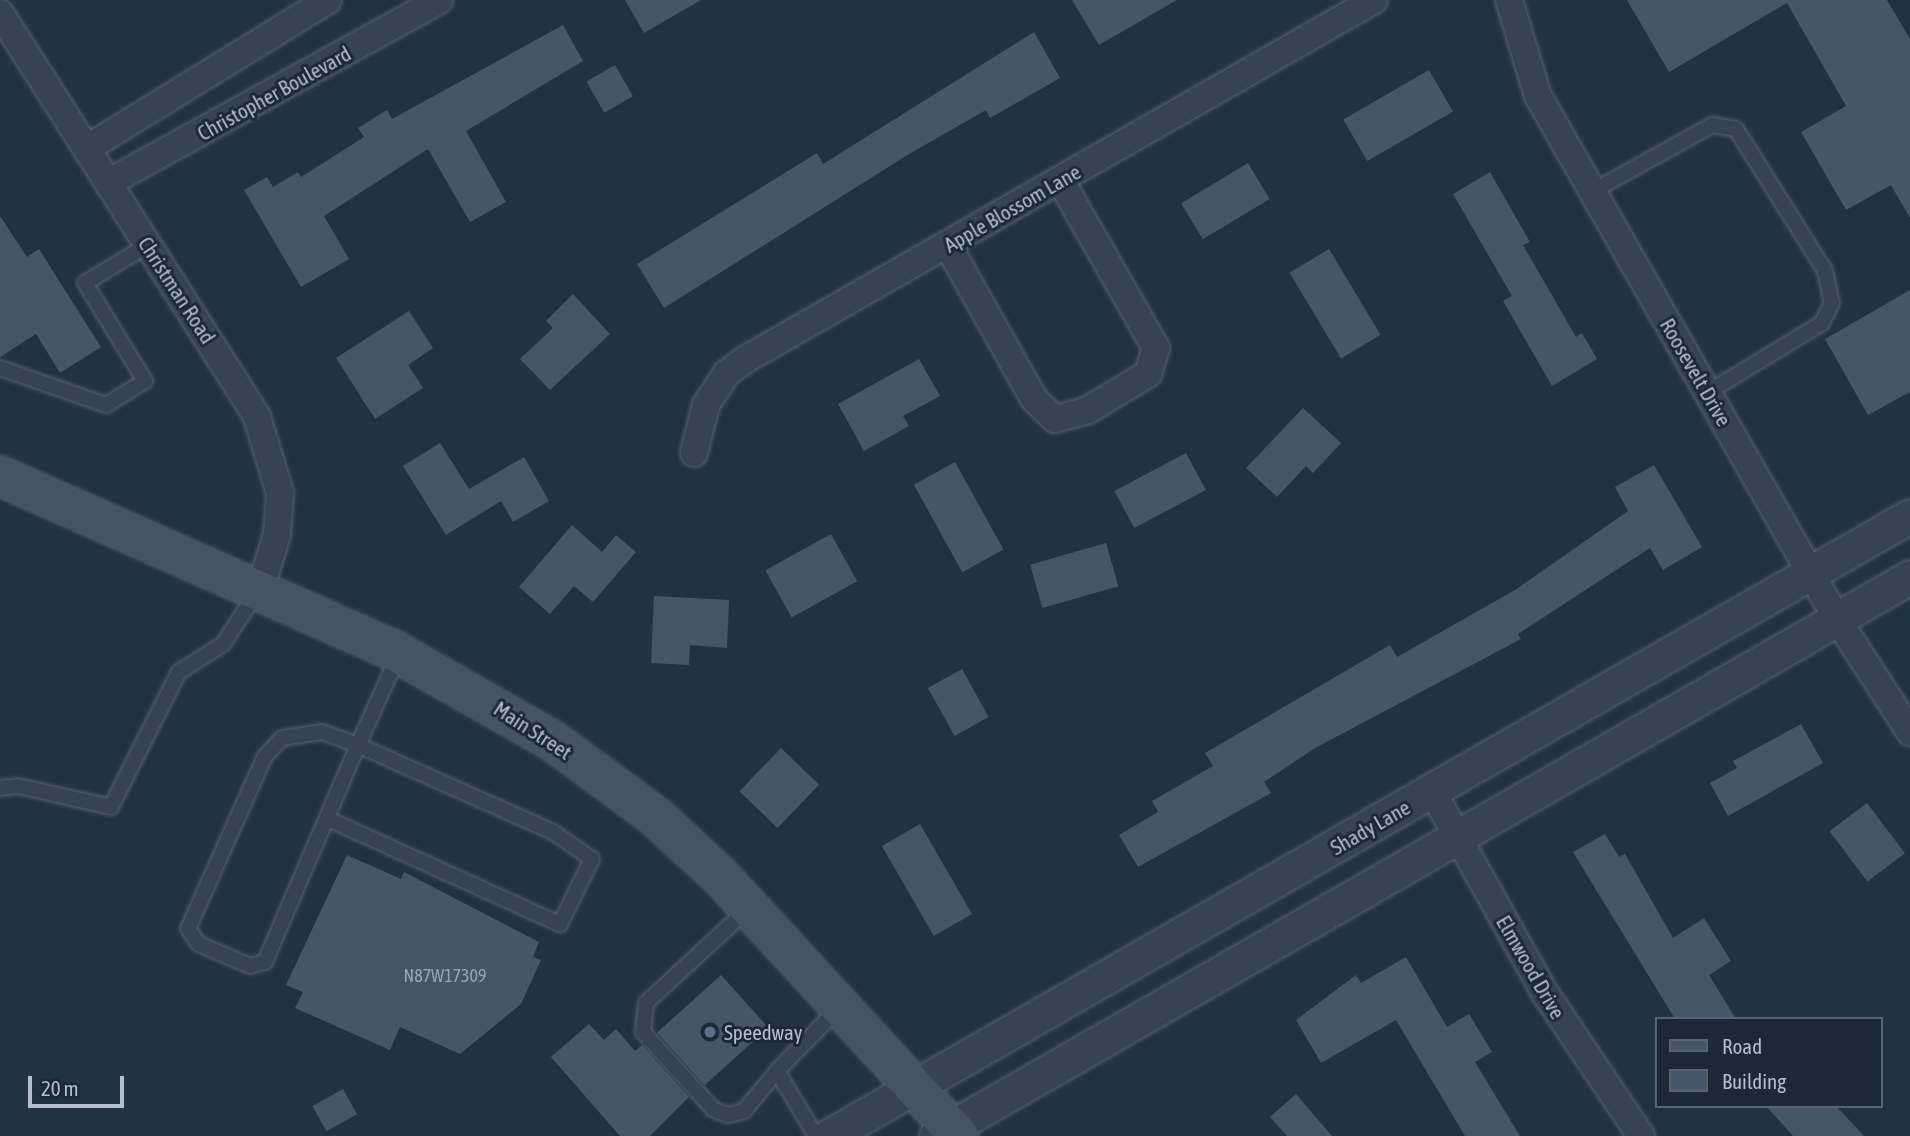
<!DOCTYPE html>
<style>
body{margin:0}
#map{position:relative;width:1910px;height:1136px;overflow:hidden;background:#233242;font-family:"Asap Condensed",sans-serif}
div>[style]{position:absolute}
.building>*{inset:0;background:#465669;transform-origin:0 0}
.roads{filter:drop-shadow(0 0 2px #55616f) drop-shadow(0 0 2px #55616f)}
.service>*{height:14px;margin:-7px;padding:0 7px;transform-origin:7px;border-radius:7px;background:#374352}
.minor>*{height:26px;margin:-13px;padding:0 13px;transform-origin:13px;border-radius:13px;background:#374352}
.tertiary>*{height:33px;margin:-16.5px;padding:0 16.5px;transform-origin:16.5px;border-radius:16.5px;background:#374352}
.secondary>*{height:38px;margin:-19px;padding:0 19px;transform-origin:19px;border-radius:19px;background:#455365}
.dots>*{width:19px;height:19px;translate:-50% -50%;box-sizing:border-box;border:4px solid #1c2837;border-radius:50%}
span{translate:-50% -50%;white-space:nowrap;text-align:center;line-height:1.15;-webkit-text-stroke:6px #1c2837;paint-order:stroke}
.number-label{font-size:18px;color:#98a4b3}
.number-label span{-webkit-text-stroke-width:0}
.street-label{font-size:21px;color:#b4becc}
.poi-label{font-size:21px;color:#b4becc}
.left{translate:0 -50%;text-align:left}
.legend{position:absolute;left:1655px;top:1017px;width:228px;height:91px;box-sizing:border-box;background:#1c2837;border:2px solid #596473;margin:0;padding:9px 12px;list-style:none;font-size:21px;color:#b4becc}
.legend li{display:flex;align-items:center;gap:14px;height:35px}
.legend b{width:35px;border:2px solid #596473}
.scale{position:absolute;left:28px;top:1076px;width:96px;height:32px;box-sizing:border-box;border:4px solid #b4becc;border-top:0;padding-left:9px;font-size:21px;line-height:24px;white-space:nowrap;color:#b4becc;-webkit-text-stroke:5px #1c2837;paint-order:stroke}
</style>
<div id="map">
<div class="building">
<i style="clip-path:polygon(625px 0,701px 0,644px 33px)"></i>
<i style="clip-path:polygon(1072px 0,1177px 0,1099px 45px)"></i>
<i style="clip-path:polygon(1627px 0,1887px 0,1910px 39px,1910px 218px,1891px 185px,1846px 210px,1801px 132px,1846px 106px,1787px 3px,1669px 72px)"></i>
<i style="clip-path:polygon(563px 25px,583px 61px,466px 131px,506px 202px,470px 222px,428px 149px,324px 216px,349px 259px,301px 287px,244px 190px,267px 177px,273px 187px,298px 172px,301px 177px,364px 137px,358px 128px,387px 110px,392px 119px)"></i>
<i style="clip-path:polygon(1034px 32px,1060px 78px,990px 118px,986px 110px,909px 154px,664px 308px,637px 264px,817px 153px,823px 164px)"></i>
<i style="left:615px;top:65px;width:36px;height:33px;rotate:60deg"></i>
<i style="left:1429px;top:70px;width:48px;height:99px;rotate:60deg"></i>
<i style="left:1248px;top:163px;width:42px;height:78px;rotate:59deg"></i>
<i style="clip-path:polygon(1490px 172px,1530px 242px,1523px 245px,1576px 337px,1582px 333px,1597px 359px,1552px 386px,1503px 301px,1512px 296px,1453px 194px)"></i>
<i style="clip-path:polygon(0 216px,27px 257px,39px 249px,101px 347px,60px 373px,36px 334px,0 357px)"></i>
<i style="left:1329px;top:249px;width:100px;height:46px;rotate:59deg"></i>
<i style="clip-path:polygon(1910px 290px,1910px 392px,1868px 415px,1825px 339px)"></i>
<i style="clip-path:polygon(573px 294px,610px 334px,550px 390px,520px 359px,553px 328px,546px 321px)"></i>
<i style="clip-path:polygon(409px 311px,433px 348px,408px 365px,423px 388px,375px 419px,336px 358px)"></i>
<i style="clip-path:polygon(919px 359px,940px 396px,903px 416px,909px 426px,864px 451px,838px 404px)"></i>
<i style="clip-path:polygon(1303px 408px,1341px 443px,1313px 473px,1306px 466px,1277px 497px,1246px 468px)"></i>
<i style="clip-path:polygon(440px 443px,469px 489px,524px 457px,549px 501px,513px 522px,501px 501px,446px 535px,403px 466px)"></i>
<i style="left:1186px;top:453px;width:42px;height:81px;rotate:62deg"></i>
<i style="left:955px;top:462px;width:100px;height:47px;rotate:61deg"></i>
<i style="clip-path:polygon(1654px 465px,1702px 547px,1663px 570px,1650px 548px,1518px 634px,1521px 639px,1315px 748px,1264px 782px,1271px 793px,1138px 867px,1119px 835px,1158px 812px,1152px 801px,1213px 766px,1205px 753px,1390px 645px,1397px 657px,1515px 590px,1628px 511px,1615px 487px)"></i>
<i style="clip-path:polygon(572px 525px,602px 552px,616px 535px,636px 552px,593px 602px,574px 586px,550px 614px,519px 587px)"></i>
<i style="left:831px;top:534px;width:54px;height:75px;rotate:61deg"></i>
<i style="left:1106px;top:543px;width:45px;height:79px;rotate:74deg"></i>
<i style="clip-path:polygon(654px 596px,729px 600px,727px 648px,690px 645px,689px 665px,651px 663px)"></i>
<i style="left:962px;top:669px;width:55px;height:39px;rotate:61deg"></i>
<i style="clip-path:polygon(1801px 724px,1823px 763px,1728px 816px,1710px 783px,1737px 768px,1733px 761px)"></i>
<i style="left:781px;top:748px;width:53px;height:60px;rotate:44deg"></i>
<i style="left:1867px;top:803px;width:63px;height:47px;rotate:53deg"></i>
<i style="left:920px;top:824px;width:104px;height:44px;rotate:60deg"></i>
<i style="clip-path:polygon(1605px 834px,1619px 857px,1625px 854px,1673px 938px,1704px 918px,1731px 961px,1709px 975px,1736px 1019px,1675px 1019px,1573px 852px)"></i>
<i style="clip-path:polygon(347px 855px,401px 879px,404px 872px,539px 942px,533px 957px,541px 960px,521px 1004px,460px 1054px,400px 1027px,390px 1050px,295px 1008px,303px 992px,286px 985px)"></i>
<i style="clip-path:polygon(1406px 957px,1447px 1027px,1469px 1014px,1492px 1052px,1475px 1062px,1520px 1136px,1465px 1136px,1396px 1020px,1321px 1063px,1296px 1020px,1356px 975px,1361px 983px)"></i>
<i style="left:721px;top:975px;width:71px;height:86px;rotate:48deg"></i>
<i style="clip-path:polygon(589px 1024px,604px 1040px,616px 1029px,635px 1051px,642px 1045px,689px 1097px,650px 1136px,620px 1136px,551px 1057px)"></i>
<i style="left:343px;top:1089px;width:29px;height:35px;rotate:61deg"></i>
<i style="clip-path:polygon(1296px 1094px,1332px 1136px,1287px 1136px,1270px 1117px)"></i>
<i style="clip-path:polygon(1766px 1106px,1836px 1106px,1864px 1136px,1793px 1136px)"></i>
</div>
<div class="roads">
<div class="service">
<i style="left:1593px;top:191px;width:136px;rotate:-29deg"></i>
<i style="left:1712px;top:125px;width:24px;rotate:9deg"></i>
<i style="left:1736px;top:129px;width:168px;rotate:57.9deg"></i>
<i style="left:1825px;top:271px;width:33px;rotate:78deg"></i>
<i style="left:1832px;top:303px;width:22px;rotate:117deg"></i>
<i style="left:1822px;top:323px;width:135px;rotate:148.7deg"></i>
<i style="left:0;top:368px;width:112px;rotate:19.2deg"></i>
<i style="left:106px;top:405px;width:46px;rotate:-31.6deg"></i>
<i style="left:145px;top:381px;width:115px;rotate:-121.5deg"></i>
<i style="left:85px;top:283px;width:74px;rotate:-31.1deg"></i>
<i style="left:0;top:788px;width:18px;rotate:-6deg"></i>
<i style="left:18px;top:786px;width:95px;rotate:12.7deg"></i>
<i style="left:111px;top:807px;width:151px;rotate:-63.3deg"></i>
<i style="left:179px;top:672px;width:52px;rotate:-32.5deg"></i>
<i style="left:223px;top:644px;width:64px;rotate:-56.6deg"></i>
<i style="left:328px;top:819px;width:255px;rotate:24.4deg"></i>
<i style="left:560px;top:924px;width:72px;rotate:-63.8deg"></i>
<i style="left:592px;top:859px;width:47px;rotate:-145.3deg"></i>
<i style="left:553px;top:832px;width:214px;rotate:-156deg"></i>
<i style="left:358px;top:745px;width:38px;rotate:-160deg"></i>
<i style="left:322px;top:732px;width:40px;rotate:171.5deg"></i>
<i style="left:282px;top:738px;width:25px;rotate:133deg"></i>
<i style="left:265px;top:756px;width:189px;rotate:114deg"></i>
<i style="left:188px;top:929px;width:19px;rotate:54deg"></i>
<i style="left:199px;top:944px;width:56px;rotate:23.3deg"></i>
<i style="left:250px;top:966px;width:16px;rotate:-15deg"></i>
<i style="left:265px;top:962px;width:236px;rotate:-66.8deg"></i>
<i style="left:358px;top:745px;width:100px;rotate:-65.7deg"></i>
<i style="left:749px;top:908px;width:140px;rotate:137.3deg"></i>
<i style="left:646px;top:1003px;width:29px;rotate:96deg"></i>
<i style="left:643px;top:1032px;width:105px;rotate:47.7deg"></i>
<i style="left:714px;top:1110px;width:15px;rotate:20deg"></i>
<i style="left:728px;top:1115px;width:16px;rotate:-14deg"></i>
<i style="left:744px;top:1111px;width:52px;rotate:-50.5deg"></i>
<i style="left:816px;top:1136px;width:76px;rotate:-121deg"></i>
<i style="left:777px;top:1071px;width:87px;rotate:-45.5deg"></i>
</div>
<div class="minor">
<i style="left:1509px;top:0;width:100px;rotate:73.2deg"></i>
<i style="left:1538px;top:96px;width:602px;rotate:60.24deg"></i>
<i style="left:1837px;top:619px;width:135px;rotate:57.1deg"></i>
<i style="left:0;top:13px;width:479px;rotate:57.5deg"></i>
<i style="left:257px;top:417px;width:79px;rotate:73.2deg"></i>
<i style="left:280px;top:493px;width:42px;rotate:94.1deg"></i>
<i style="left:277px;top:535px;width:57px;rotate:107.5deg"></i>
<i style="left:86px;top:149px;width:284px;rotate:-31.6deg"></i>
<i style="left:108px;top:183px;width:378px;rotate:-28.9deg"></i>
<i style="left:947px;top:244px;width:178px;rotate:60.7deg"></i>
<i style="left:1034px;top:399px;width:29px;rotate:44deg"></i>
<i style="left:1055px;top:419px;width:34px;rotate:-15deg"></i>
<i style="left:1088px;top:410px;width:70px;rotate:-31deg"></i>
<i style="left:1148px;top:374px;width:27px;rotate:-73deg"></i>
<i style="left:1156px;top:348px;width:193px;rotate:-119.7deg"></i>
<i style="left:694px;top:453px;width:49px;rotate:-76deg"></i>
<i style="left:706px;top:405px;width:38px;rotate:-57deg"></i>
<i style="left:727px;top:373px;width:26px;rotate:-36deg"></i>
<i style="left:748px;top:358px;width:721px;rotate:-29.76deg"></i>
<i style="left:1432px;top:791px;width:231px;rotate:60.8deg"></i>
<i style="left:1545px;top:993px;width:172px;rotate:56.1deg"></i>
</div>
<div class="tertiary">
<i style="left:829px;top:1136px;width:1246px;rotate:-29.84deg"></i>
<i style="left:936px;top:1136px;width:1123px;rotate:-29.85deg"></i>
</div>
<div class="secondary">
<i style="left:0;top:476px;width:428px;rotate:23.9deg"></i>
<i style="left:391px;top:649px;width:186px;rotate:29.6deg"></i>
<i style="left:553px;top:741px;width:128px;rotate:36.4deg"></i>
<i style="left:656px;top:817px;width:87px;rotate:42.7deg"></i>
<i style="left:720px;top:876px;width:353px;rotate:47.4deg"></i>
</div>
</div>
<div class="dots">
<i style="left:710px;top:1032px;background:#5c6f8a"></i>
</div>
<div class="number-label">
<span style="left:445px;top:976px">N87W17309</span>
</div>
<div class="street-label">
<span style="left:274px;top:93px;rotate:-29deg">Christopher Boulevard</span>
<span style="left:1012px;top:208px;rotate:-30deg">Apple Blossom Lane</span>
<span style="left:177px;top:290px;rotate:57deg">Christman Road</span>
<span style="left:1696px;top:372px;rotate:60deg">Roosevelt Drive</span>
<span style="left:533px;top:730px;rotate:33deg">Main Street</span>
<span style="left:1370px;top:827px;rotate:-30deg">Shady Lane</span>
<span style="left:1531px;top:967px;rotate:60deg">Elmwood Drive</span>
</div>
<div class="poi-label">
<span class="left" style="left:724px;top:1032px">Speedway</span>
</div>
<ul class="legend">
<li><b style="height:9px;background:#455365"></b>Road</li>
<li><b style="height:19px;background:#465669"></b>Building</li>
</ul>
<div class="scale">20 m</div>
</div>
